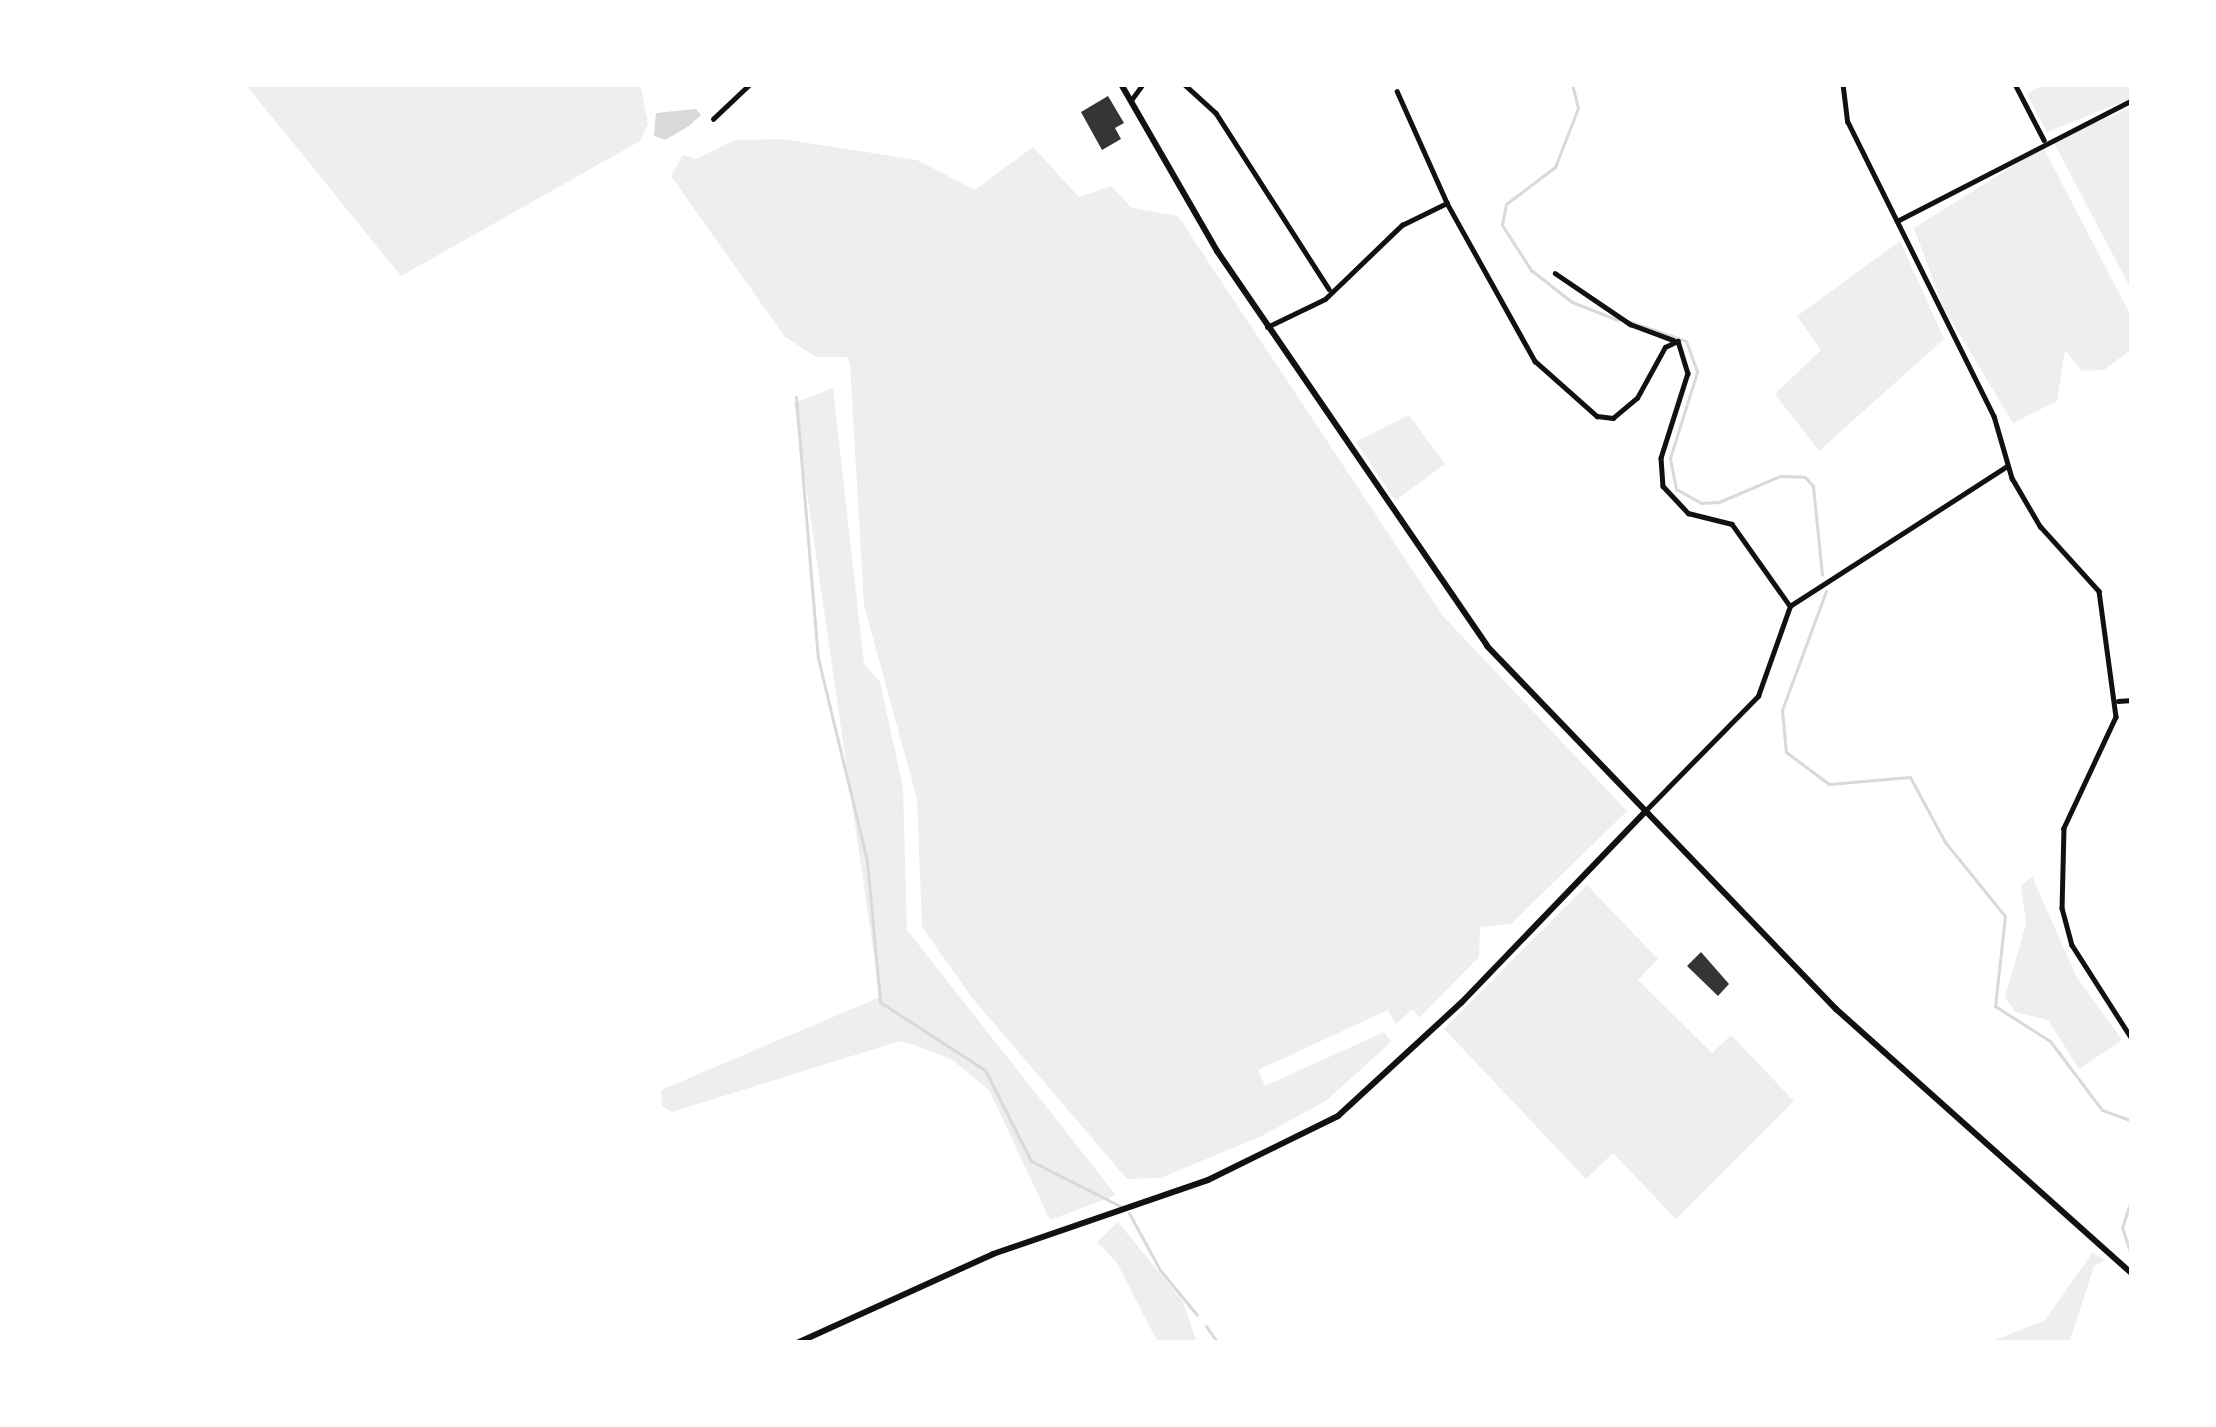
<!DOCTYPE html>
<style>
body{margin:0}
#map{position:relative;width:2216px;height:1427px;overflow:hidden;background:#fff;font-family:"Exo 2",sans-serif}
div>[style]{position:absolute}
.green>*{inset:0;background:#eee}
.water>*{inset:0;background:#d9d9d9}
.stream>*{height:3px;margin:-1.5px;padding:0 1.5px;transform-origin:1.5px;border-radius:1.5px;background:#d9d9d9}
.building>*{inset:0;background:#353535}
.minor>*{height:4.5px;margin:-2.25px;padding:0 2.25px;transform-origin:2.25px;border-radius:2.25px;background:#111}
.tertiary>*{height:6px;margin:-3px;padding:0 3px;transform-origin:3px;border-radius:3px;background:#111}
span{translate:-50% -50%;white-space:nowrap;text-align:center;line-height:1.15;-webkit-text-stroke:9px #fff;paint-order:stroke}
.frame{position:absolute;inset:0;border:87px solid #fff;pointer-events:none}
</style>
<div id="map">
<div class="green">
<i style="clip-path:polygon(245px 84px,640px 84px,648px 124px,640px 141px,401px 276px)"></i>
<i style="clip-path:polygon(2044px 84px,2132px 84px,2132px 98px,2047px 132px,2027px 94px)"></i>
<i style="clip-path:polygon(2132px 107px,2132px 291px,2053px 141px)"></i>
<i style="clip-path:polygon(782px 139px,917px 160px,975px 190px,1033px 147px,1079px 197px,1111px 186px,1132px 208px,1178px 216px,1443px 616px,1627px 811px,1511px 924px,1480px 927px,1479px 957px,1419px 1018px,1413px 1009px,1396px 1024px,1388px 1010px,1258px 1070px,1265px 1086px,1384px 1032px,1391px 1042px,1327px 1100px,1260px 1137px,1160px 1178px,1127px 1179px,973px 999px,922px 927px,917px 799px,864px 605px,850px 364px,847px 357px,816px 357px,785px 337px,671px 176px,683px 155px,696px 159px,735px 140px)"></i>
<i style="clip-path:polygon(2043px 147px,2132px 318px,2132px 349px,2104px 370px,2082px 371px,2065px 350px,2057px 401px,2013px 423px,1943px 307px,1914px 228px)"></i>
<i style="clip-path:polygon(1900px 241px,1944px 339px,1819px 451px,1775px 394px,1821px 350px,1797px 316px)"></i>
<i style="clip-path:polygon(833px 388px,864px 664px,880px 682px,903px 787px,907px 930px,1116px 1195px,1050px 1220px,989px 1090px,951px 1059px,917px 1046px,900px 1041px,672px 1112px,662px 1106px,661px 1090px,880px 997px,794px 403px)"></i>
<i style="clip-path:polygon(1409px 415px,1445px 464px,1395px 501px,1356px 442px)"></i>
<i style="clip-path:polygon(2032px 876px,2076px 976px,2122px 1040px,2079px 1069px,2048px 1020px,2015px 1012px,2005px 997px,2026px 924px,2021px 886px)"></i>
<i style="clip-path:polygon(1587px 885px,1658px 959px,1638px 980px,1712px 1053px,1731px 1035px,1794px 1101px,1676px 1219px,1613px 1153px,1586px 1179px,1444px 1029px)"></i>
<i style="clip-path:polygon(1118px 1222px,1183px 1302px,1197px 1343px,1158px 1343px,1117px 1263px,1097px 1242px)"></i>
<i style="clip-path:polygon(2093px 1252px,2105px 1260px,2094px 1266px,2069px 1343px,1987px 1343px,2045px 1320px)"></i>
</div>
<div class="water">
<i style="clip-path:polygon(696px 109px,701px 115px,689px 126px,665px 140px,654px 136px,656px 113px)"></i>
</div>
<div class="stream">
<i style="left:1449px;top:84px;width:10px"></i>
<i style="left:1572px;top:84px;width:25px;rotate:76deg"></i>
<i style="left:1578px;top:108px;width:63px;rotate:111.3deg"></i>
<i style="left:1555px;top:167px;width:61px;rotate:142.9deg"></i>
<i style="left:1506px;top:204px;width:21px;rotate:101deg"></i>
<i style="left:1502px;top:225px;width:54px;rotate:57.2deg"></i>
<i style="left:1531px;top:270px;width:52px;rotate:38deg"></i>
<i style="left:1572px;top:302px;width:49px;rotate:21.4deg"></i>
<i style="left:1628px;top:321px;width:61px;rotate:19deg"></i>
<i style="left:1686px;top:341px;width:33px;rotate:70deg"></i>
<i style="left:1697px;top:372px;width:90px;rotate:107.4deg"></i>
<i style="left:1670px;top:458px;width:32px;rotate:79deg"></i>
<i style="left:1676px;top:489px;width:29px;rotate:29deg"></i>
<i style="left:1701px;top:503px;width:18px;rotate:-3deg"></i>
<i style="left:1719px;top:502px;width:66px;rotate:-23.1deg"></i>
<i style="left:1780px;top:476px;width:25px;rotate:2deg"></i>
<i style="left:1805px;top:477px;width:12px;rotate:48deg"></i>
<i style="left:1813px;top:486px;width:89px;rotate:84.2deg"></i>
<i style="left:796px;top:397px;width:262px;rotate:85.2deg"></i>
<i style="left:818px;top:658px;width:209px;rotate:76.4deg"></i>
<i style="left:867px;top:861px;width:142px;rotate:84.7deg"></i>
<i style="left:880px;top:1002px;width:125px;rotate:32.9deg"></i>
<i style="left:985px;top:1070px;width:102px;rotate:63.2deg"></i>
<i style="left:1031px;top:1161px;width:100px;rotate:26.8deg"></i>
<i style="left:1826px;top:591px;width:127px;rotate:110.3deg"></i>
<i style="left:1782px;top:710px;width:42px;rotate:84.6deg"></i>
<i style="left:1786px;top:752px;width:54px;rotate:36.7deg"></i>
<i style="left:1829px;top:784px;width:81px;rotate:-4.9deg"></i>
<i style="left:1910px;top:777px;width:74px;rotate:61.7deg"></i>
<i style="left:1945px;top:842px;width:95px;rotate:51deg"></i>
<i style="left:2005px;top:916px;width:91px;rotate:96.3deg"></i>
<i style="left:1995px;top:1006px;width:65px;rotate:32.5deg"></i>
<i style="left:2050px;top:1041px;width:86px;rotate:53deg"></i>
<i style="left:2102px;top:1110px;width:32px;rotate:20deg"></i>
<i style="left:2132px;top:1197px;width:32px;rotate:108deg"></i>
<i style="left:2122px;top:1227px;width:32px;rotate:72deg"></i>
<i style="left:1129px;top:1213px;width:65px;rotate:61.5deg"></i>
<i style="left:1160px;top:1270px;width:58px;rotate:50.6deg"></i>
<i style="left:1206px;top:1326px;width:21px;rotate:55deg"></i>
</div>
<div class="building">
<i style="clip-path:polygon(1108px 96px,1124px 123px,1115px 128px,1121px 139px,1102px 150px,1081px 112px)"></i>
<i style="clip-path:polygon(1701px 952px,1729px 984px,1718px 996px,1687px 966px)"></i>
</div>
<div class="minor">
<i style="left:1184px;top:84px;width:43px;rotate:42.2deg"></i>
<i style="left:1216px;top:113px;width:209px;rotate:57.3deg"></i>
<i style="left:1843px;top:84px;width:38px;rotate:83deg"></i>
<i style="left:1848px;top:122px;width:328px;rotate:63.6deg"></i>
<i style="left:1994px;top:416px;width:65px;rotate:73.8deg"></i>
<i style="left:2012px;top:478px;width:56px;rotate:59.7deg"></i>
<i style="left:2040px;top:526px;width:88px;rotate:47.8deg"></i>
<i style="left:2099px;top:591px;width:127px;rotate:82.3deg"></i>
<i style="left:2116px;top:717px;width:123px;rotate:115.1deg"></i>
<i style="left:2064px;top:828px;width:80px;rotate:91.4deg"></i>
<i style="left:2062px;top:908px;width:38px;rotate:75deg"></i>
<i style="left:2072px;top:945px;width:112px;rotate:57.4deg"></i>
<i style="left:2015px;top:84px;width:63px;rotate:62.6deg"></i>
<i style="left:1397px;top:91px;width:123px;rotate:65.9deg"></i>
<i style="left:1132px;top:99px;width:19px;rotate:-54deg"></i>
<i style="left:713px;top:119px;width:51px;rotate:-43.4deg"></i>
<i style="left:1897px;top:221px;width:264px;rotate:-27.2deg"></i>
<i style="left:1555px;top:273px;width:91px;rotate:34.2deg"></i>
<i style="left:1630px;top:324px;width:46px;rotate:20.4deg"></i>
<i style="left:1267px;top:327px;width:64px;rotate:-25.8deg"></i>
<i style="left:1325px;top:299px;width:107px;rotate:-43.9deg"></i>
<i style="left:1402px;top:225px;width:50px;rotate:-26.1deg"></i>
<i style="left:1447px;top:203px;width:181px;rotate:60.9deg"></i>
<i style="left:1535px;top:361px;width:83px;rotate:41.6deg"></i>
<i style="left:1597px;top:416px;width:16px;rotate:7deg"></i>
<i style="left:1613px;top:418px;width:31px;rotate:-40deg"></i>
<i style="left:1637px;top:398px;width:58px;rotate:-61.2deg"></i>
<i style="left:1665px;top:347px;width:14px;rotate:-25deg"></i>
<i style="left:1678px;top:341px;width:34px;rotate:73deg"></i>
<i style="left:1688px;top:373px;width:89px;rotate:107.6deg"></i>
<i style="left:1661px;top:458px;width:28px;rotate:86deg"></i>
<i style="left:1663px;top:486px;width:37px;rotate:47deg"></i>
<i style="left:1688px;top:513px;width:45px;rotate:14deg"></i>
<i style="left:1732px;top:524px;width:100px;rotate:54.7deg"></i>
<i style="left:2118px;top:701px;width:14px;rotate:-4deg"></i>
<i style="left:1646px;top:810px;width:160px;rotate:-45.5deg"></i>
<i style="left:1758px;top:696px;width:96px;rotate:-70.4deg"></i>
<i style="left:1790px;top:606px;width:258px;rotate:-32.8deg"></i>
</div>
<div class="tertiary">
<i style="left:1121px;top:84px;width:193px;rotate:60.1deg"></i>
<i style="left:1217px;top:251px;width:478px;rotate:55.6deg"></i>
<i style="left:1487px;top:646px;width:504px;rotate:46.13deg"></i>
<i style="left:1836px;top:1009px;width:397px;rotate:41.8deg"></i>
<i style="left:797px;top:1343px;width:215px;rotate:-24.4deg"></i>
<i style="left:993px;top:1254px;width:227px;rotate:-19deg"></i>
<i style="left:1208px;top:1180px;width:145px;rotate:-26.2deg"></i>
<i style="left:1338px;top:1116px;width:168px;rotate:-42.6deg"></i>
<i style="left:1462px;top:1002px;width:265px;rotate:-46.1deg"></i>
</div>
<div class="frame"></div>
</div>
